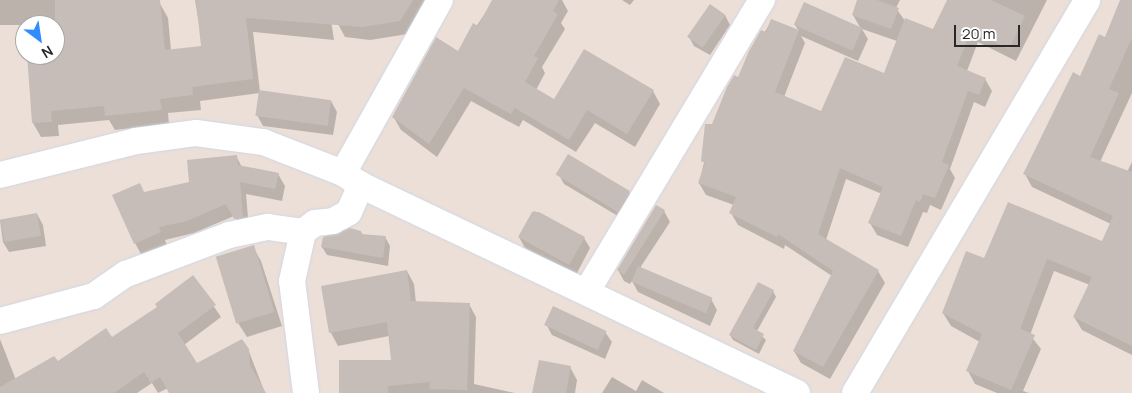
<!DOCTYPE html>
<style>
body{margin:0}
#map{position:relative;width:1132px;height:393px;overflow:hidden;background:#ecdfd8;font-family:Manrope,sans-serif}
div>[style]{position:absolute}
.shadow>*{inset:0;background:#0003}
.building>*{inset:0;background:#c7bdb8;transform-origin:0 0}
.roads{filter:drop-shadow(0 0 1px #ced7e3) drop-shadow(0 0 1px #ced7e3)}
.street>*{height:26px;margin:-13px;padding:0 13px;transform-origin:13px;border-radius:13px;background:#fff}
span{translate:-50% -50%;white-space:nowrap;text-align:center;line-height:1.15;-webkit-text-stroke:4.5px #fff;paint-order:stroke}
.north{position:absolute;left:15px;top:15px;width:50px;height:50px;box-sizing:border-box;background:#fff;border:1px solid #a9a9a9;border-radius:50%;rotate:149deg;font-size:14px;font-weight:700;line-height:20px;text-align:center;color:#282828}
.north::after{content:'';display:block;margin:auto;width:18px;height:22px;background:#338cff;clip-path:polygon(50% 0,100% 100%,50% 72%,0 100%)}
.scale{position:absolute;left:954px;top:25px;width:66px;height:22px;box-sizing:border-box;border:2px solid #282828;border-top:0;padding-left:6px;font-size:15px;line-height:18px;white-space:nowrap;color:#282828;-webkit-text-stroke:4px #fff;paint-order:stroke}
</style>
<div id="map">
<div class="shadow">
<i style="clip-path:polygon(0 0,158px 0,168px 18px,171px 50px,203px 47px,195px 0,328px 0,334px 40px,253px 32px,260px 92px,331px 101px,337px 112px,333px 135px,263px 126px,257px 115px,260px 93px,200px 101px,201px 110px,168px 113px,169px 124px,115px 130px,109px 120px,58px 125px,59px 136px,41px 137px,33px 123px,28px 55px,55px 55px,55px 25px,0 25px)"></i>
<i style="clip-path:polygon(341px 0,426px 0,408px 34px,370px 40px,345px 37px,338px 24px)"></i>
<i style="clip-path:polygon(494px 0,562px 0,568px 11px,561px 23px,565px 29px,542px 67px,545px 73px,536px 90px,555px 101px,653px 91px,660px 104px,635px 147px,595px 123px,576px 152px,523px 120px,519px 127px,471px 101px,437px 157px,401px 130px,393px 116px,459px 52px)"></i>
<i style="clip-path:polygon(622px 0,634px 0,630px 5px)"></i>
<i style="clip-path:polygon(evenodd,859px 0,900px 0,896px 8px,905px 21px,933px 30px,948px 0,1047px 0,1016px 61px,978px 42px,967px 71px,985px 79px,992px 91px,985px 107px,974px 102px,950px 169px,955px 178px,941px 210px,930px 205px,927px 213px,923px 212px,908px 247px,877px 235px,870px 223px,882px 194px,846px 179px,826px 240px,878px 271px,885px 283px,830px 379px,801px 363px,794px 351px,832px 276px,785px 245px,784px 249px,738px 225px,731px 213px,734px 205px,706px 195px,699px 183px,713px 126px,771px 21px,799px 31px,795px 25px,861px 29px,853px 15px,859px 0,862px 29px,897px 41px,884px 75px,822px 112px,784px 97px,805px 43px,801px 36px,858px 61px,868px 39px,862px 29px)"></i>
<i style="clip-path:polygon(1121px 0,1132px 0,1132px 93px,1100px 162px,1127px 172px,1132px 162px,1132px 355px,1082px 330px,1074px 317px,1090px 285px,1054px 271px,1030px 335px,1041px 349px,1023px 391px,1029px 393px,997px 393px,975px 384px,968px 371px,980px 342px,951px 326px,943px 313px,985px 259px,1103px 242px,1111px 224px,1032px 187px,1025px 174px,1105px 38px)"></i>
<i style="clip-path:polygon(725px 15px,730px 25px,710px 55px,694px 46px,689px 37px)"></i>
<i style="clip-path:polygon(236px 156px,242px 167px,278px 174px,285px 186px,282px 201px,246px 194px,249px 229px,242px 230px,234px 216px,194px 233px,165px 240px,167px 245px,142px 256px,135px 243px,144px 193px,190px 183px)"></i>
<i style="clip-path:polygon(559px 175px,629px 192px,634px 201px,623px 219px,564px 184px)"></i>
<i style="clip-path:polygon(534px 211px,584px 238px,590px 248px,576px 275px,525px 248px,519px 237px)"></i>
<i style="clip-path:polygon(664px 211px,670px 222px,640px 268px,711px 299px,717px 310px,710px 326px,638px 292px,632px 281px,630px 284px,624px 281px,618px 270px)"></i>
<i style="clip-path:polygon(37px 214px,43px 225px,46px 246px,9px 252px,3px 242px,0 220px)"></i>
<i style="clip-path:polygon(361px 232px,363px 235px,385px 237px,390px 246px,388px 266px,327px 255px,322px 247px)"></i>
<i style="clip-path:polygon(253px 247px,261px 261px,282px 326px,247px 337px,238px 323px,217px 257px)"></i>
<i style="clip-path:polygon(407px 271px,414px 284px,416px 303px,469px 304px,476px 317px,474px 384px,515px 393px,340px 393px,392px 361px,389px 336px,338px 346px,331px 333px,322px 287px)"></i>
<i style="clip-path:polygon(193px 276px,221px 317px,184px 345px,197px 365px,248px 349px,265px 393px,170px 393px,168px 388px,158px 393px,152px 383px,137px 393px,0 393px,0 339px,16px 380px,112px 338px,159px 308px)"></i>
<i style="clip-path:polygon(773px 291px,776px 297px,757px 331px,766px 340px,759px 354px,733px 340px,730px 335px)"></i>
<i style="clip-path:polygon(546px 324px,605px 332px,612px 342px,605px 359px,552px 335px)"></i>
<i style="clip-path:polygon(570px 367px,577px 380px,575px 393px,533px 393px)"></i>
<i style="clip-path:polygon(612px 377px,636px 391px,642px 380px,664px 393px,602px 393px)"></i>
</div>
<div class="building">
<i style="clip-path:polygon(55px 0,160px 0,165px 50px,201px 46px,196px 0,413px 0,400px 21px,362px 27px,246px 18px,253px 79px,192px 87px,193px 95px,160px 99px,162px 110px,105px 116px,104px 106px,51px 111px,52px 122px,32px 123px,27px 55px,55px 55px)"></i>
<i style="clip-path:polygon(492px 0,559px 0,553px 11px,558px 14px,534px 56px,538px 58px,525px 82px,554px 99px,584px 49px,654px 90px,627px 134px,587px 110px,569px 140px,515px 108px,511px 114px,464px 88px,429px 144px,392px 117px,436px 37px,458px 51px,473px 23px,478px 26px)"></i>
<i style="clip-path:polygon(857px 0,877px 0,899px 8px,891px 29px,852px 15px)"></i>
<i style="clip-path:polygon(947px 0,991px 0,1025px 16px,1009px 49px,971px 31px,957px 66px,986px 78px,979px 95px,968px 91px,942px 162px,949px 165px,935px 198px,923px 194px,920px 202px,916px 200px,901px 236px,868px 223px,883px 187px,840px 168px,818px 234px,879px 270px,823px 367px,793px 351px,833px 271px,778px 234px,777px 237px,729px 213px,736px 197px,698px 183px,705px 163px,701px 161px,705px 124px,712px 124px,727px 87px,734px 75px,738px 77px,749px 51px,761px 30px,766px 32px,771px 19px,799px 30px,775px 92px,821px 111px,845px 57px,884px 73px,905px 18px,933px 29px)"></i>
<i style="clip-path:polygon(1120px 0,1132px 0,1132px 38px,1109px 89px,1119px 93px,1090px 157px,1132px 172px,1132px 346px,1073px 317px,1092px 277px,1047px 259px,1020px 329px,1035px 335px,1011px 390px,966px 371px,982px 334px,942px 313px,966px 251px,984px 258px,1008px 202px,1102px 241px,1113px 216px,1023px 174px,1073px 72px,1080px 76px,1099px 34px,1105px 37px)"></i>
<i style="left:804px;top:2px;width:64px;height:25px;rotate:24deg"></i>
<i style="left:710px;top:4px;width:19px;height:40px;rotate:35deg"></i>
<i style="left:259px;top:90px;width:73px;height:26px;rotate:8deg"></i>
<i style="left:568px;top:154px;width:72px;height:24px;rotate:31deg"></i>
<i style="clip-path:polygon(237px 155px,238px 165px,279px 173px,275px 189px,240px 182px,243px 217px,234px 219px,226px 204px,187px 221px,159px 227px,161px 232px,134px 244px,112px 195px,140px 183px,144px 192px,189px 182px,187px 160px)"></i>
<i style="clip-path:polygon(656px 205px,665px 210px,624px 275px,617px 270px)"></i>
<i style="clip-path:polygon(532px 212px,539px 212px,585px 237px,569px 265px,518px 237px)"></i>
<i style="left:37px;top:213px;width:23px;height:37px;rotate:80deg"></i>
<i style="clip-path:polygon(350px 228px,361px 231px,361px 234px,386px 236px,383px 258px,321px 247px,323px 237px)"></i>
<i style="left:254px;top:245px;width:70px;height:40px;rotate:73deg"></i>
<i style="left:638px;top:266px;width:81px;height:17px;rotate:23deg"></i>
<i style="clip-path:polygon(407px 270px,411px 301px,470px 303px,467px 390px,429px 389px,430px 382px,388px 386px,388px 393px,339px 393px,339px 360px,391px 360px,387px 322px,329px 333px,321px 286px)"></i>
<i style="clip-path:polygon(193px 275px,216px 305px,178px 333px,197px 363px,242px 339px,249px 349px,250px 365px,266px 393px,169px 393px,160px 377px,151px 383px,144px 372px,114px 393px,0 393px,0 387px,54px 356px,58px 361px,106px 328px,112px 337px,157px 307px,155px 304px)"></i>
<i style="clip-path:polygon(758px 282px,774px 290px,753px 328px,764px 334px,756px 350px,729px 335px)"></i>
<i style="left:553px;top:306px;width:59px;height:21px;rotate:25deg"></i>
<i style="clip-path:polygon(539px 360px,571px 366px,566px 393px,532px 393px)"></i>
</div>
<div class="roads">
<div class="street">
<i style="left:343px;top:173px;width:198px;rotate:-60.7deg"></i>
<i style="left:0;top:175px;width:140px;rotate:-14deg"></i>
<i style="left:136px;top:141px;width:61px;rotate:-7.6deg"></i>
<i style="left:196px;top:133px;width:68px;rotate:7.7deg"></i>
<i style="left:263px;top:142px;width:86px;rotate:21.2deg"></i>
<i style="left:343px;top:173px;width:22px;rotate:34deg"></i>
<i style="left:361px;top:185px;width:483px;rotate:25.5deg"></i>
<i style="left:587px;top:291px;width:340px;rotate:-59deg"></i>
<i style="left:0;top:321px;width:97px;rotate:-14.9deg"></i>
<i style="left:94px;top:296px;width:39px;rotate:-35deg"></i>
<i style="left:126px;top:274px;width:110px;rotate:-20.7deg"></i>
<i style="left:229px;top:235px;width:40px;rotate:-12deg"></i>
<i style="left:268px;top:227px;width:35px;rotate:8deg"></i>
<i style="left:306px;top:393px;width:113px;rotate:-97.1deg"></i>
<i style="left:292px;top:281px;width:50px;rotate:-77.3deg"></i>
<i style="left:303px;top:232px;width:15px;rotate:-37deg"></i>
<i style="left:315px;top:223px;width:18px;rotate:-6deg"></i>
<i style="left:333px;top:221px;width:18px;rotate:-29deg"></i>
<i style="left:349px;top:212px;width:30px;rotate:-66deg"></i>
<i style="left:855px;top:393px;width:456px;rotate:-59.4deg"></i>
</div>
</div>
<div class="north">N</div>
<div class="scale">20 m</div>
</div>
